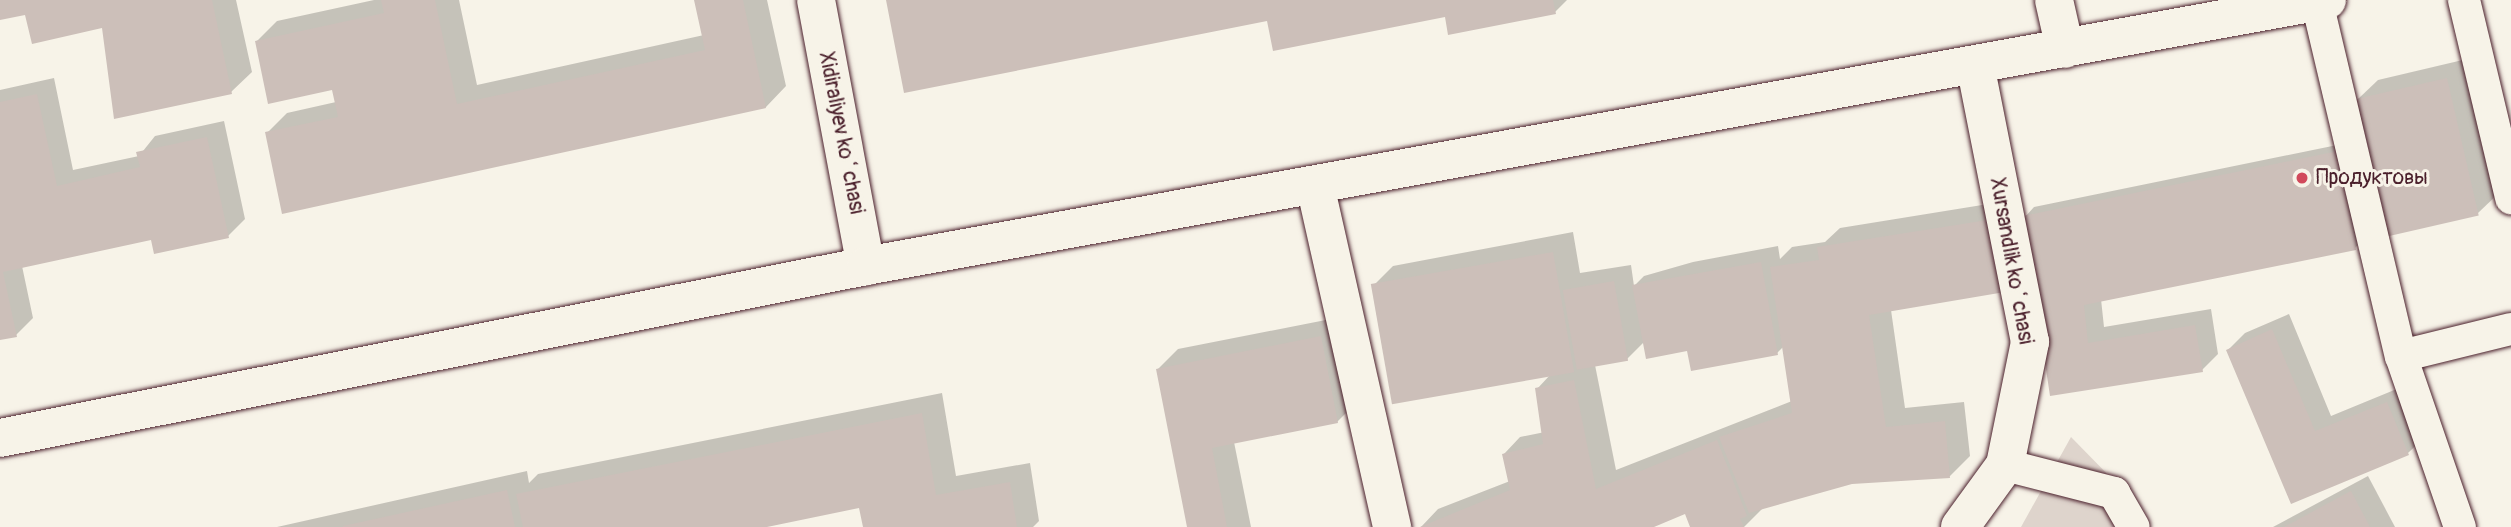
<!DOCTYPE html>
<meta charset="utf-8">
<style>
body{margin:0}
#map{position:relative;width:2511px;height:527px;overflow:hidden;background:#f7f3e8;font-family:Pangolin,sans-serif}
div>[style]{position:absolute}
.green>*{inset:0;background:#ded4cc}
.shadow>*{inset:0;background:#0003}
.building>*{inset:0;background:#ccbfb9;transform-origin:0 0}
.roads{filter:drop-shadow(0 0 2px #4a1f2b) drop-shadow(0 0 2px #4a1f2b)}
.lane>*{height:32px;margin:-16px;padding:0 16px;transform-origin:16px;border-radius:16px;background:#f7f3e8}
.street>*{height:38px;margin:-19px;padding:0 19px;transform-origin:19px;border-radius:19px;background:#f7f3e8}
.secondary>*{height:38px;margin:-19px;padding:0 19px;transform-origin:19px;border-radius:19px;background:#f7f3e8}
.dots>*{width:19px;height:19px;translate:-50% -50%;box-sizing:border-box;border:4px solid #f7f3e8;border-radius:50%}
span{translate:-50% -50%;white-space:nowrap;text-align:center;line-height:1.15;-webkit-text-stroke:6px #f7f3e8;paint-order:stroke}
.street-label{font-size:21px;color:#4a1f2b}
.poi-label{font-size:21px;color:#4a1f2b}
.left{translate:0 -50%;text-align:left}
</style>
<div id="map">
<div class="green">
<i style="clip-path:polygon(2071px 437px,2120px 487px,2142px 527px,2021px 527px)"></i>
</div>
<div class="shadow">
<i style="clip-path:polygon(0 0,236px 0,252px 72px,231px 92px,103px 26px,26px 11px,0 19px)"></i>
<i style="clip-path:polygon(374px 0,459px 0,477px 85px,704px 35px,696px 0,767px 0,786px 86px,766px 107px,267px 133px,287px 113px,336px 102px,333px 88px,257px 41px,277px 21px)"></i>
<i style="clip-path:polygon(887px 0,1567px 0,1555px 12px,1446px 15px)"></i>
<i style="clip-path:polygon(2467px 59px,2499px 193px,2478px 213px,2357px 100px,2378px 80px)"></i>
<i style="clip-path:polygon(54px 78px,73px 170px,139px 156px,155px 136px,224px 121px,245px 219px,228px 236px,152px 238px,22px 266px,33px 318px,16px 335px,0 339px,0 90px)"></i>
<i style="clip-path:polygon(2347px 143px,2364px 238px,2355px 248px,2101px 299px,2104px 327px,2211px 309px,2218px 354px,2202px 370px,2051px 394px,2025px 217px,2034px 207px)"></i>
<i style="clip-path:polygon(evenodd,2013px 200px,1891px 310px,1905px 408px,1964px 402px,1970px 456px,1950px 476px,1852px 482px,1764px 507px,1744px 527px,1692px 527px,1686px 512px,1649px 527px,1421px 527px,1438px 509px,1510px 481px,1504px 454px,1520px 437px,1545px 432px,1537px 389px,1550px 375px,1373px 286px,1393px 266px,1573px 232px,1580px 273px,1631px 265px,1634px 286px,1644px 276px,1693px 262px,1778px 246px,1780px 259px,1792px 247px,1825px 242px,1840px 228px,2013px 200px,1644px 342px,1777px 353px,1784px 346px,1792px 401px,1616px 470px,1595px 365px,1627px 359px,1644px 342px)"></i>
<i style="clip-path:polygon(2289px 314px,2331px 416px,2404px 386px,2425px 437px,2408px 453px,2292px 502px,2228px 350px,2245px 333px)"></i>
<i style="clip-path:polygon(1341px 317px,1357px 402px,1337px 422px,1234px 442px,1251px 527px,1188px 527px,1157px 370px,1178px 349px)"></i>
<i style="clip-path:polygon(942px 393px,956px 476px,1030px 463px,1039px 521px,1033px 527px,864px 527px,861px 506px,760px 527px,277px 527px,527px 471px,529px 483px,538px 474px)"></i>
<i style="clip-path:polygon(2368px 476px,2395px 527px,2273px 527px)"></i>
</div>
<div class="building">
<i style="clip-path:polygon(0 0,212px 0,232px 94px,114px 119px,102px 28px,32px 44px,25px 15px,0 20px)"></i>
<i style="clip-path:polygon(381px 0,435px 0,457px 104px,705px 50px,694px 0,743px 0,766px 108px,282px 214px,265px 132px,338px 117px,332px 90px,268px 104px,255px 41px,384px 13px)"></i>
<i style="clip-path:polygon(886px 0,1553px 0,1556px 14px,1448px 35px,1445px 17px,1273px 51px,1267px 21px,904px 93px)"></i>
<i style="left:2447px;top:78px;width:141px;height:94px;rotate:77deg"></i>
<i style="clip-path:polygon(37px 94px,57px 186px,140px 167px,136px 152px,207px 137px,229px 238px,154px 254px,151px 240px,3px 272px,17px 337px,0 340px,0 102px)"></i>
<i style="clip-path:polygon(2338px 151px,2356px 250px,2084px 305px,2088px 343px,2195px 325px,2203px 372px,2050px 396px,2023px 216px)"></i>
<i style="clip-path:polygon(1994px 219px,2005px 292px,1869px 315px,1886px 427px,1945px 421px,1950px 478px,1852px 484px,1749px 513px,1719px 437px,1792px 413px,1770px 267px,1819px 260px,1817px 247px)"></i>
<i style="left:1553px;top:252px;width:122px;height:185px;rotate:80deg"></i>
<i style="clip-path:polygon(1761px 262px,1778px 355px,1691px 371px,1687px 351px,1646px 359px,1632px 285px)"></i>
<i style="left:1614px;top:281px;width:81px;height:52px;rotate:80deg"></i>
<i style="clip-path:polygon(2272px 329px,2315px 431px,2387px 402px,2409px 455px,2291px 504px,2226px 350px)"></i>
<i style="clip-path:polygon(1321px 336px,1338px 423px,1212px 448px,1227px 527px,1187px 527px,1156px 369px)"></i>
<i style="clip-path:polygon(1574px 380px,1596px 489px,1717px 440px,1747px 516px,1740px 519px,1744px 527px,1690px 527px,1685px 514px,1654px 527px,1420px 527px,1510px 490px,1502px 454px,1543px 444px,1535px 388px)"></i>
<i style="clip-path:polygon(922px 413px,936px 495px,1010px 482px,1017px 527px,863px 527px,859px 508px,767px 527px,523px 527px,516px 494px)"></i>
<i style="clip-path:polygon(507px 490px,515px 527px,343px 527px,343px 526px)"></i>
<i style="clip-path:polygon(2351px 491px,2370px 527px,2284px 527px)"></i>
</div>
<div class="roads">
<div class="lane">
<i style="left:2464px;top:0;width:204px;rotate:76.6deg"></i>
<i style="left:2317px;top:2px;width:364px;rotate:76.7deg"></i>
<i style="left:2401px;top:356px;width:113px;rotate:-13.8deg"></i>
<i style="left:2401px;top:356px;width:181px;rotate:71deg"></i>
<i style="left:2005px;top:465px;width:113px;rotate:14.4deg"></i>
<i style="left:2114px;top:493px;width:39px;rotate:60deg"></i>
</div>
<div class="street">
<i style="left:816px;top:0;width:271px;rotate:79.4deg"></i>
<i style="left:2054px;top:0;width:50px;rotate:77.3deg"></i>
<i style="left:1315px;top:185px;width:351px;rotate:77.3deg"></i>
<i style="left:1960px;top:527px;width:77px;rotate:-54deg"></i>
<i style="left:2005px;top:465px;width:126px;rotate:-78.5deg"></i>
<i style="left:2030px;top:342px;width:282px;rotate:-101.2deg"></i>
</div>
<div class="secondary">
<i style="left:0;top:438px;width:883px;rotate:-11.23deg"></i>
<i style="left:866px;top:266px;width:1485px;rotate:-10.32deg"></i>
</div>
</div>
<div class="dots">
<i style="left:2302px;top:178px;background:#d1495b"></i>
</div>
<div class="street-label">
<span style="left:841px;top:133px;rotate:79deg">Xidiraliyev koʻchasi</span>
<span style="left:2011px;top:261px;rotate:80deg">Xursandlik koʻchasi</span>
</div>
<div class="poi-label">
<span class="left" style="left:2316px;top:178px">Продуктовы</span>
</div>
</div>
